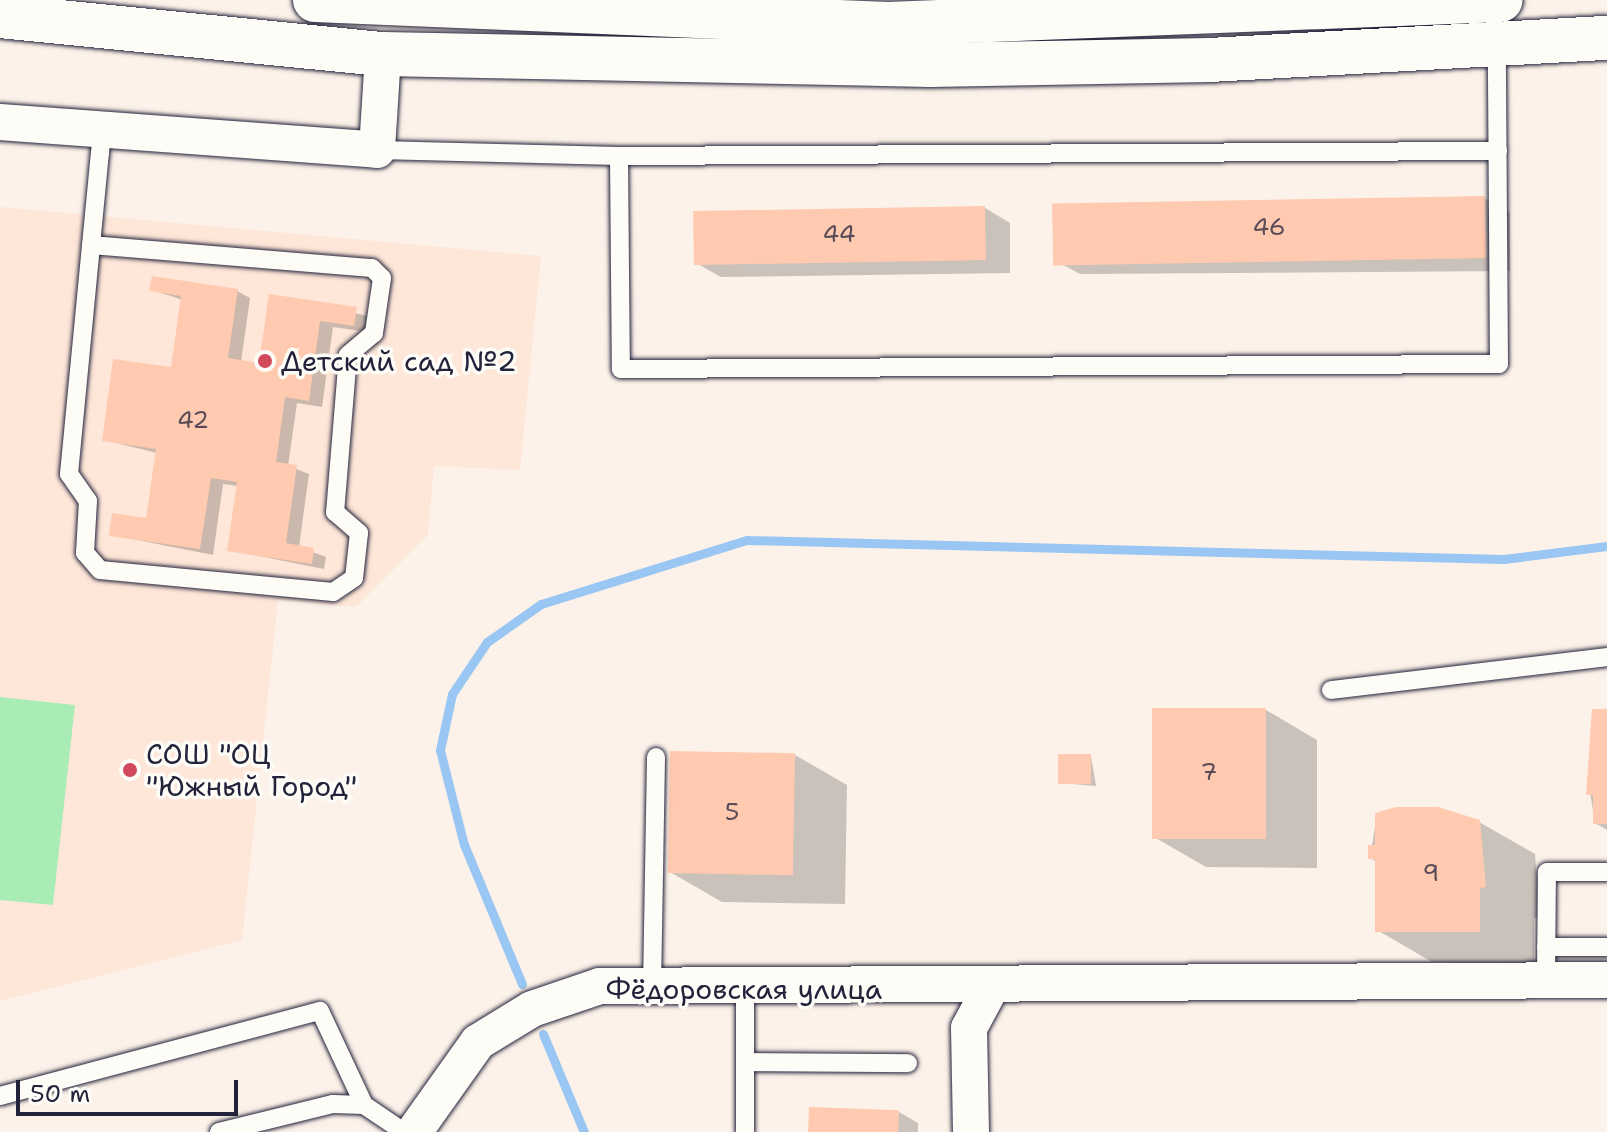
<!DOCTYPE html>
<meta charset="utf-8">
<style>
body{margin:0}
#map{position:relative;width:1607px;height:1132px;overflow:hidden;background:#fdf2e9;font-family:"Shantell Sans",sans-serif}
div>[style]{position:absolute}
.built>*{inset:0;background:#fee6d8}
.green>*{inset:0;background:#aaecb6}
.shadow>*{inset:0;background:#0003}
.stream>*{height:9px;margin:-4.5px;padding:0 4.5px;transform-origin:4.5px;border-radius:4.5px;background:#99c6f3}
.building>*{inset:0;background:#ffcab0;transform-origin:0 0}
.roads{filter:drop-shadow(0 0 2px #22223b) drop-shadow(0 0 2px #22223b)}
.lane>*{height:18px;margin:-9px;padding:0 9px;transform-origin:9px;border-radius:9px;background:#fdfcf7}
.street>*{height:36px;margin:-18px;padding:0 18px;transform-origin:18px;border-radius:18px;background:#fdfcf7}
.secondary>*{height:44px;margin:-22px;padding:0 22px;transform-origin:22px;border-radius:22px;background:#fdfcf7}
.dots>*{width:22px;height:22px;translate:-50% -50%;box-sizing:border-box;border:4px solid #fdfcf7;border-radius:50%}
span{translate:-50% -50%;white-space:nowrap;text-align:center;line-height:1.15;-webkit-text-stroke:7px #fdfcf7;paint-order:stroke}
.number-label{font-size:24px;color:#594c58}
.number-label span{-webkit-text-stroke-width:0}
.poi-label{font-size:28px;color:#22223b}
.left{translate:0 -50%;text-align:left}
.street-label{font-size:28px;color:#22223b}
.scale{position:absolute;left:16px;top:1080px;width:222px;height:36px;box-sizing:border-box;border:4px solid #22223b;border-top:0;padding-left:10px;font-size:24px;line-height:28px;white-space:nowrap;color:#22223b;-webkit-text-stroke:6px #fdfcf7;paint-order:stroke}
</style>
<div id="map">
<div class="built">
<i style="clip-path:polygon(0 207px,541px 256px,520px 470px,434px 466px,428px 535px,356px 607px,278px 600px,242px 940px,0 1001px)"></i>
</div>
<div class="green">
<i style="clip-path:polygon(0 697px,75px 705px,53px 905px,0 900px)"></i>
</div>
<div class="shadow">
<i style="clip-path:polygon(1484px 198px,1510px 212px,1510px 271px,1080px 274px,1054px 260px)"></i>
<i style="clip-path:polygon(985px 208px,1010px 223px,1010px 273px,721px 277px,696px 263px)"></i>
<i style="clip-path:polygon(152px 290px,237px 291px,250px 298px,241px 362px,261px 365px,271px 297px,369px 316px,367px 332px,333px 327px,322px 407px,297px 403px,288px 466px,309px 474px,299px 547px,326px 557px,324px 569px,229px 550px,238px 486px,223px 484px,213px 555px,112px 535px,147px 520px,157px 453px,104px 440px,173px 369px,183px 300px)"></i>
<i style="clip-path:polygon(1266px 710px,1317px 740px,1317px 868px,1206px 867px,1154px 837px)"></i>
<i style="clip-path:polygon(1607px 712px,1607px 830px,1595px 823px,1588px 780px)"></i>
<i style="clip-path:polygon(795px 755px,847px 785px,845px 904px,722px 902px,670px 872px)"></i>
<i style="clip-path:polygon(1091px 756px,1096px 786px,1060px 783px)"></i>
<i style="clip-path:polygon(1377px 814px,1479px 822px,1535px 854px,1540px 918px,1534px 918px,1534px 963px,1432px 962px,1377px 930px,1377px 862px,1370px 858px)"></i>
<i style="clip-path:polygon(899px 1112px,918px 1123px,918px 1132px,810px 1132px)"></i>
</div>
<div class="stream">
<i style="left:522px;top:984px;width:151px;rotate:-112.6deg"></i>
<i style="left:464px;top:845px;width:98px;rotate:-104.2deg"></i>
<i style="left:440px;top:750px;width:57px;rotate:-77.9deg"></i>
<i style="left:452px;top:694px;width:63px;rotate:-56.1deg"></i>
<i style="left:487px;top:642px;width:66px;rotate:-35.1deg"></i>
<i style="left:541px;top:604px;width:216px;rotate:-17.3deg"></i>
<i style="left:747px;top:540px;width:757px;rotate:1.44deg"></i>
<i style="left:1504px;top:559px;width:104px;rotate:-7.2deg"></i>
<i style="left:543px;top:1034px;width:106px;rotate:67.3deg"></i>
</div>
<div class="building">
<i style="left:1485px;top:196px;width:62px;height:433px;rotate:89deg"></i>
<i style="left:985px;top:206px;width:54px;height:292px;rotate:89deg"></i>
<i style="clip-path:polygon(152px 276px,238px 289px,228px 358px,259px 363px,269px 294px,357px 307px,354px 326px,320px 321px,309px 401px,285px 397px,276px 462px,297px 465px,286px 543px,314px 548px,312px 564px,227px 551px,237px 482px,211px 478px,200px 549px,109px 536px,112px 513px,146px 518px,156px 449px,102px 441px,113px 359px,171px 367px,181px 296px,149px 291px)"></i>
<i style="left:1152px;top:708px;width:114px;height:131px"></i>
<i style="clip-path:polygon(1592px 709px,1607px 709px,1607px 824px,1593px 824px,1593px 795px,1586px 795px)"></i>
<i style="left:670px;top:751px;width:125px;height:122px;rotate:1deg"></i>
<i style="left:1058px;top:754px;width:33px;height:30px"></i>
<i style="clip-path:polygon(1396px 807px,1438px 807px,1480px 820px,1486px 887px,1480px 888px,1480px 932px,1375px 932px,1375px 859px,1368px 859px,1368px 845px,1375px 845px,1375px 813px)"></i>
<i style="left:809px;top:1107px;width:90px;height:25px;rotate:2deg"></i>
</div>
<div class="roads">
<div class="lane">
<i style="left:377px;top:150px;width:242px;rotate:1.4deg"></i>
<i style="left:619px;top:156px;width:213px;rotate:89.5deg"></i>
<i style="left:621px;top:369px;width:878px;rotate:-0.33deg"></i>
<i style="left:1499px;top:364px;width:320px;rotate:-90.4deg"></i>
<i style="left:619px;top:156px;width:879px;rotate:-0.33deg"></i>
<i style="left:91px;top:245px;width:282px;rotate:4.7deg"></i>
<i style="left:372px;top:268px;width:14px;rotate:45deg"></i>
<i style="left:382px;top:278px;width:56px;rotate:98.3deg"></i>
<i style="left:374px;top:333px;width:34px;rotate:140deg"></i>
<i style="left:348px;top:355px;width:158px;rotate:94.7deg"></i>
<i style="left:335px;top:512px;width:32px;rotate:41deg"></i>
<i style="left:359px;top:533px;width:45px;rotate:96.3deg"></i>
<i style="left:354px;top:578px;width:25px;rotate:146deg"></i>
<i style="left:333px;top:592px;width:234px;rotate:-174.6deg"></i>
<i style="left:100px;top:570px;width:23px;rotate:-131deg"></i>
<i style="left:85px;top:553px;width:52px;rotate:-86.7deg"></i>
<i style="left:88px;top:501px;width:33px;rotate:-125deg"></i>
<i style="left:69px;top:474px;width:322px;rotate:-84.5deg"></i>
<i style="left:100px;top:153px;width:23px;rotate:-85deg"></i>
<i style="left:1331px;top:690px;width:278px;rotate:-6.8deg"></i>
<i style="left:1546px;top:947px;width:61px"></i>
<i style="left:1546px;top:981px;width:109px;rotate:-89.5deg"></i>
<i style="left:1547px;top:872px;width:60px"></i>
<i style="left:652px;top:987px;width:230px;rotate:-89deg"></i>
<i style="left:745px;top:987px;width:145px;rotate:90deg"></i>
<i style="left:745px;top:1062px;width:163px;rotate:0.4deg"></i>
<i style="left:0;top:1096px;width:331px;rotate:-14.9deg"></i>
<i style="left:320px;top:1011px;width:104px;rotate:64.9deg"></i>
<i style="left:364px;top:1105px;width:48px;rotate:34deg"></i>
<i style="left:219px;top:1132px;width:117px;rotate:-13.8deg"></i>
<i style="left:333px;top:1104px;width:31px;rotate:2deg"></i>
</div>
<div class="street">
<i style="left:0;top:122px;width:378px;rotate:4.2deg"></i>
<i style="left:377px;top:150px;width:96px;rotate:-86.4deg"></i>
<i style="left:414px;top:1132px;width:110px;rotate:-54.6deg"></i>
<i style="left:478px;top:1042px;width:63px;rotate:-31.4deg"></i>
<i style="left:532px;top:1009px;width:72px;rotate:-18.7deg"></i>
<i style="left:600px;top:986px;width:1007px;rotate:-0.34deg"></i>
<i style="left:971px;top:1132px;width:104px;rotate:-91.1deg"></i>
<i style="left:969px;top:1028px;width:44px;rotate:-61.7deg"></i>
</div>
<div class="secondary">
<i style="left:315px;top:0;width:574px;rotate:2.4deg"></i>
<i style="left:888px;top:24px;width:613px;rotate:-2.24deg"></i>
<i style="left:0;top:16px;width:385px;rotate:5.7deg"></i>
<i style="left:383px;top:54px;width:547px;rotate:1.15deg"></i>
<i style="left:930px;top:65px;width:280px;rotate:-1deg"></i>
<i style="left:1210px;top:60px;width:398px;rotate:-3.2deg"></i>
</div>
</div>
<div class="dots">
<i style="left:265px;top:361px;background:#d1495b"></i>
<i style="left:130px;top:770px;background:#d1495b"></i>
</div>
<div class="number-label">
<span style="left:1269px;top:228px">46</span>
<span style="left:839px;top:235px">44</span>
<span style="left:193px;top:421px">42</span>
<span style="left:1209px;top:773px">7</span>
<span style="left:732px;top:813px">5</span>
<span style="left:1431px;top:874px">9</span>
</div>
<div class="poi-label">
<span class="left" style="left:281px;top:361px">Детский сад №2</span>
<span class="left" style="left:146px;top:770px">СОШ "ОЦ<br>"Южный Город"</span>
</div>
<div class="street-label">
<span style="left:744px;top:989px">Фёдоровская улица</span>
</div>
<div class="scale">50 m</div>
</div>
